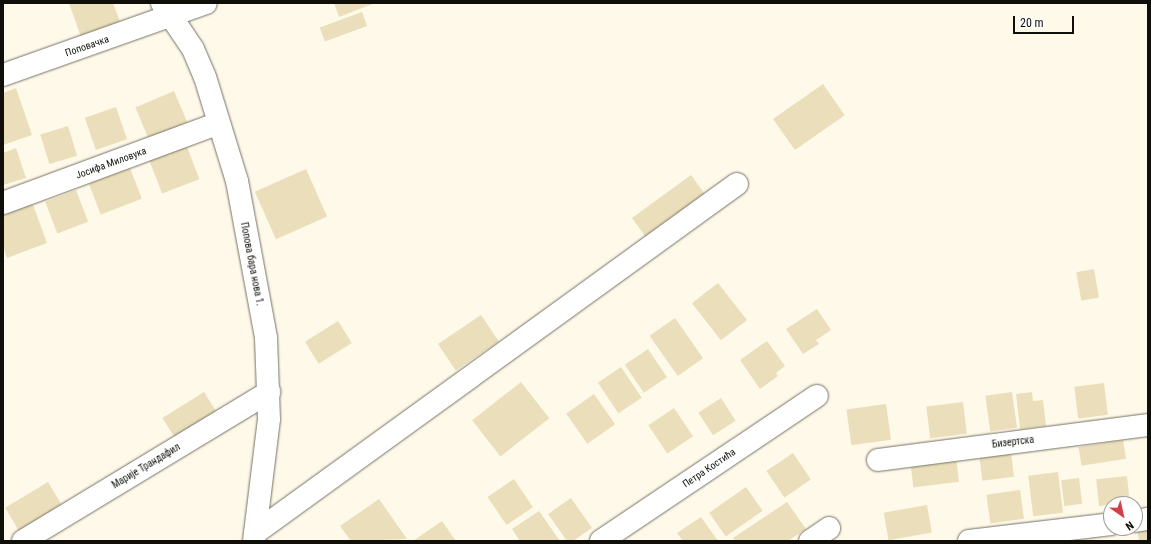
<!DOCTYPE html>
<meta charset="utf-8">
<style>
body{margin:0}
#map{position:relative;width:1151px;height:544px;overflow:hidden;background:#fef9e9;font-family:"Roboto Condensed",sans-serif}
div>[style]{position:absolute}
.building>*{inset:0;background:#ebdfbb;transform-origin:0 0}
.roads{filter:drop-shadow(0 0 1px #767265) drop-shadow(0 0 1px #767265)}
.minor>*{height:22px;margin:-11px;padding:0 11px;transform-origin:11px;border-radius:11px;background:#fff}
span{translate:-50% -50%;white-space:nowrap;text-align:center;line-height:1.15;-webkit-text-stroke:3px #fff;paint-order:stroke}
.street-label{font-size:10px;color:#0f0e09}
.frame{position:absolute;inset:0;border:4px solid #0f0e09;pointer-events:none}
.north{position:absolute;left:1103px;top:496px;width:40px;height:40px;box-sizing:border-box;background:#fff;border:1px solid #9f9f9d;border-radius:50%;rotate:146deg;font-size:11px;font-weight:700;line-height:16px;text-align:center;color:#0f0e09}
.north::after{content:'';display:block;margin:auto;width:14px;height:18px;background:#d14148;clip-path:polygon(50% 0,100% 100%,50% 72%,0 100%)}
.scale{position:absolute;left:1013px;top:16px;width:61px;height:18px;box-sizing:border-box;border:2px solid #0f0e09;border-top:0;padding-left:5px;font-size:12px;line-height:14px;white-space:nowrap;color:#0f0e09;-webkit-text-stroke:3px #fff;paint-order:stroke}
</style>
<div id="map">
<div class="building">
<i style="clip-path:polygon(69px 3px,113px 3px,120px 22px,81px 37px)"></i>
<i style="clip-path:polygon(334px 3px,375px 3px,339px 17px)"></i>
<i style="left:362px;top:12px;width:15px;height:45px;rotate:70deg"></i>
<i style="left:823px;top:84px;width:38px;height:61px;rotate:55deg"></i>
<i style="clip-path:polygon(16px 88px,32px 135px,3px 145px,3px 93px)"></i>
<i style="left:174px;top:91px;width:34px;height:42px;rotate:67deg"></i>
<i style="left:116px;top:107px;width:34px;height:33px;rotate:71deg"></i>
<i style="left:68px;top:126px;width:31px;height:29px;rotate:73deg"></i>
<i style="left:184px;top:139px;width:43px;height:40px;rotate:69deg"></i>
<i style="clip-path:polygon(16px 148px,26px 178px,3px 185px,3px 153px)"></i>
<i style="left:130px;top:168px;width:33px;height:44px;rotate:69deg"></i>
<i style="left:306px;top:169px;width:52px;height:56px;rotate:66deg"></i>
<i style="left:691px;top:175px;width:27px;height:73px;rotate:54deg"></i>
<i style="left:76px;top:190px;width:34px;height:33px;rotate:69deg"></i>
<i style="clip-path:polygon(32px 202px,47px 243px,7px 258px,3px 246px,3px 212px)"></i>
<i style="left:1094px;top:269px;width:29px;height:18px;rotate:80deg"></i>
<i style="left:718px;top:283px;width:47px;height:33px;rotate:52deg"></i>
<i style="clip-path:polygon(817px 309px,831px 330px,816px 340px,819px 344px,803px 354px,786px 329px)"></i>
<i style="left:481px;top:315px;width:32px;height:52px;rotate:56deg"></i>
<i style="left:675px;top:318px;width:49px;height:31px;rotate:55deg"></i>
<i style="left:338px;top:321px;width:26px;height:39px;rotate:58deg"></i>
<i style="clip-path:polygon(767px 341px,785px 366px,776px 373px,778px 376px,760px 389px,740px 360px)"></i>
<i style="left:648px;top:349px;width:34px;height:28px;rotate:56deg"></i>
<i style="left:621px;top:367px;width:37px;height:28px;rotate:56deg"></i>
<i style="left:521px;top:382px;width:46px;height:62px;rotate:52deg"></i>
<i style="left:1104px;top:383px;width:32px;height:30px;rotate:83deg"></i>
<i style="left:204px;top:392px;width:26px;height:49px;rotate:58deg"></i>
<i style="left:1012px;top:392px;width:36px;height:27px;rotate:82deg"></i>
<i style="clip-path:polygon(1032px 392px,1033px 401px,1043px 400px,1046px 426px,1020px 429px,1016px 394px)"></i>
<i style="left:594px;top:394px;width:37px;height:34px;rotate:55deg"></i>
<i style="left:721px;top:398px;width:27px;height:27px;rotate:57deg"></i>
<i style="left:963px;top:402px;width:32px;height:37px;rotate:83deg"></i>
<i style="left:886px;top:404px;width:36px;height:40px;rotate:82deg"></i>
<i style="left:674px;top:408px;width:34px;height:31px;rotate:56deg"></i>
<i style="left:1123px;top:440px;width:19px;height:45px;rotate:81deg"></i>
<i style="left:1011px;top:452px;width:25px;height:32px;rotate:83deg"></i>
<i style="left:793px;top:453px;width:32px;height:32px;rotate:56deg"></i>
<i style="left:956px;top:457px;width:25px;height:46px;rotate:83deg"></i>
<i style="left:1058px;top:472px;width:41px;height:30px;rotate:83deg"></i>
<i style="left:1127px;top:476px;width:27px;height:31px;rotate:84deg"></i>
<i style="left:1079px;top:478px;width:26px;height:18px;rotate:83deg"></i>
<i style="left:514px;top:479px;width:34px;height:32px;rotate:56deg"></i>
<i style="left:48px;top:482px;width:27px;height:50px;rotate:59deg"></i>
<i style="left:746px;top:487px;width:29px;height:45px;rotate:55deg"></i>
<i style="left:1020px;top:490px;width:29px;height:34px;rotate:82deg"></i>
<i style="clip-path:polygon(571px 498px,592px 528px,573px 541px,567px 541px,548px 514px)"></i>
<i style="clip-path:polygon(379px 499px,407px 539px,351px 541px,340px 526px)"></i>
<i style="clip-path:polygon(787px 502px,806px 529px,788px 541px,735px 541px,733px 538px)"></i>
<i style="left:927px;top:505px;width:28px;height:44px;rotate:80deg"></i>
<i style="clip-path:polygon(539px 511px,560px 541px,520px 541px,512px 529px)"></i>
<i style="clip-path:polygon(701px 517px,718px 541px,683px 541px,677px 533px)"></i>
<i style="clip-path:polygon(442px 521px,456px 541px,413px 541px)"></i>
<i style="clip-path:polygon(1148px 526px,1148px 541px,1139px 541px,1137px 528px)"></i>
</div>
<div class="roads">
<div class="minor">
<i style="left:162px;top:3px;width:55px;rotate:56deg"></i>
<i style="left:193px;top:49px;width:30px;rotate:67deg"></i>
<i style="left:205px;top:77px;width:109px;rotate:72.9deg"></i>
<i style="left:237px;top:181px;width:160px;rotate:79.5deg"></i>
<i style="left:266px;top:338px;width:81px;rotate:87.9deg"></i>
<i style="left:269px;top:419px;width:123px;rotate:97deg"></i>
<i style="left:3px;top:75px;width:215px;rotate:-19.5deg"></i>
<i style="left:3px;top:203px;width:230px;rotate:-20.3deg"></i>
<i style="left:878px;top:460px;width:272px;rotate:-7.4deg"></i>
<i style="left:1135px;top:521px;width:13px;rotate:-9deg"></i>
<i style="left:255px;top:533px;width:595px;rotate:-35.91deg"></i>
<i style="left:23px;top:541px;width:288px;rotate:-31.2deg"></i>
<i style="left:601px;top:541px;width:260px;rotate:-33.9deg"></i>
<i style="left:810px;top:541px;width:23px;rotate:-34deg"></i>
<i style="left:969px;top:541px;width:143px;rotate:-6.8deg"></i>
</div>
</div>
<div class="street-label">
<span style="left:87px;top:46px;rotate:-19deg">Поповачка</span>
<span style="left:111px;top:163px;rotate:-20deg">Јосифа Миловука</span>
<span style="left:252px;top:264px;rotate:79deg">Попова бара нова 1.</span>
<span style="left:1013px;top:442px;rotate:-7deg">Бизертска</span>
<span style="left:146px;top:466px;rotate:-31deg">Марије Трандафил</span>
<span style="left:709px;top:468px;rotate:-34deg">Петра Костића</span>
</div>
<div class="frame"></div>
<div class="north">N</div>
<div class="scale">20 m</div>
</div>
